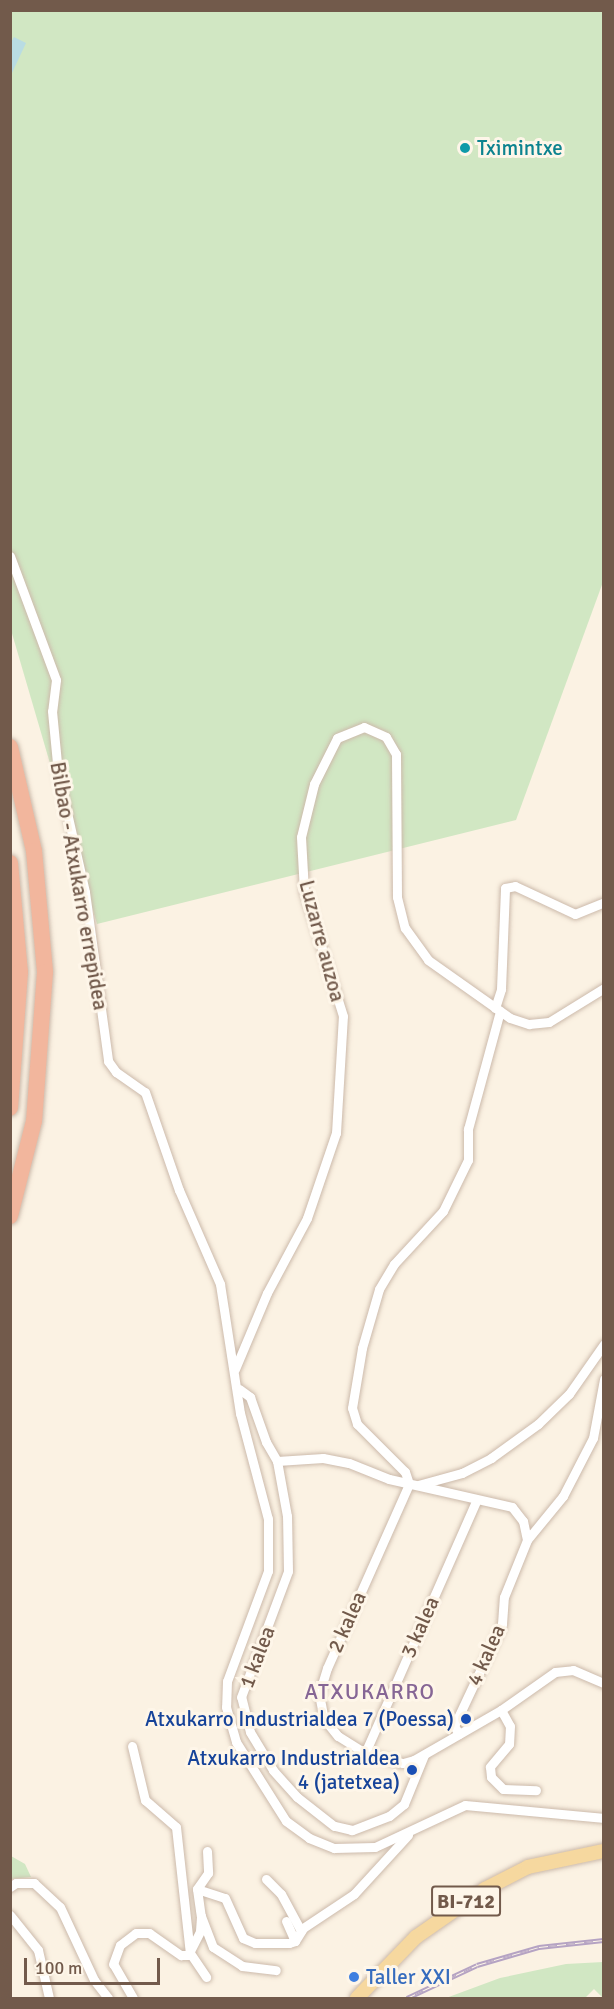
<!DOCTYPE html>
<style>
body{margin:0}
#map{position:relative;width:614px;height:2009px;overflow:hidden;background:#fbf2e3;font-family:Signika,sans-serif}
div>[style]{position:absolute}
.green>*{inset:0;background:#d1e7c3}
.water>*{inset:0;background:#b9dce3}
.roads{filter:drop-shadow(0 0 2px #ccbaab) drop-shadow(0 0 2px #ccbaab)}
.minor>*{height:9px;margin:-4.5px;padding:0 4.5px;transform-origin:4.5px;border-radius:4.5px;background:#fff}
.primary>*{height:14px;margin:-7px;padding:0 7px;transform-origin:7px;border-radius:7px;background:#f6d89f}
.motorway>*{height:16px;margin:-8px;padding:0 8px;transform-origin:8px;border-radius:8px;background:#f2b69d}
.rail>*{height:5px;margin-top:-2.5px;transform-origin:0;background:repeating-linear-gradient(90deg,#fef6e9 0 9px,#b5a3c3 0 18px);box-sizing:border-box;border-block:2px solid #b5a3c3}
.dots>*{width:16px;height:16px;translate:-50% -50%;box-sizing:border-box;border:3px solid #fef6e9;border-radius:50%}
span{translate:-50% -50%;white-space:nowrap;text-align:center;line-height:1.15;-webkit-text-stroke:6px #fef6e9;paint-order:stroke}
.shield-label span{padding:2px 4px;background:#fef6e9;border:2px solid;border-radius:4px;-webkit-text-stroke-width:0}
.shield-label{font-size:20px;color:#725a4b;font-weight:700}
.culture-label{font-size:21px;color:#0d838f}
.left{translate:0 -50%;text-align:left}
.street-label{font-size:21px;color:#725a4b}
.transit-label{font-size:21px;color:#164399}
.right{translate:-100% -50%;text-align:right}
.shop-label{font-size:21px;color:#366cbe}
.neighbourhood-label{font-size:22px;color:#866695;letter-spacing:1.5px}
.frame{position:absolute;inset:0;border:12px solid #725a4b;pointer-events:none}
.scale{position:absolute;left:24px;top:1958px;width:136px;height:27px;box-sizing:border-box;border:3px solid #725a4b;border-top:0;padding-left:8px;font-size:18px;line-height:21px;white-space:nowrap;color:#725a4b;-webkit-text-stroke:4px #fef6e9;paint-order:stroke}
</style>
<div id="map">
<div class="green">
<i style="clip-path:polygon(11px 11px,603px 11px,603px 582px,516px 820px,97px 924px,11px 630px)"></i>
<i style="clip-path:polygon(11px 1856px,25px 1864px,31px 1877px,11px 1879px)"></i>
<i style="clip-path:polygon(603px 1962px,603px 1998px,594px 1989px,585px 1998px,446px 1998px,500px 1978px,566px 1964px)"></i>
</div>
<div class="water">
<i style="clip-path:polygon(14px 37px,26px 43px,12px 73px,10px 44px)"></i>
</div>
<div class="roads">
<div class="minor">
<i style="left:10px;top:556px;width:132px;rotate:69.6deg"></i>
<i style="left:56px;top:680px;width:31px;rotate:97deg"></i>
<i style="left:52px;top:711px;width:62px;rotate:84.5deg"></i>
<i style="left:58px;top:773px;width:122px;rotate:77.2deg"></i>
<i style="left:85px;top:892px;width:171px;rotate:82.2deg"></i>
<i style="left:108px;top:1061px;width:14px;rotate:54deg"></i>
<i style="left:116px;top:1072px;width:35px;rotate:35deg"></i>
<i style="left:145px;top:1092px;width:104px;rotate:70.9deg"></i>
<i style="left:179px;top:1190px;width:103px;rotate:66.4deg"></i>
<i style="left:220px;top:1284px;width:131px;rotate:81.2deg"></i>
<i style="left:240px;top:1413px;width:110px;rotate:75.2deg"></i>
<i style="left:268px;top:1519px;width:52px;rotate:90deg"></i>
<i style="left:268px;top:1571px;width:117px;rotate:110.4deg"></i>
<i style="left:227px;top:1681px;width:26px;rotate:92deg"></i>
<i style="left:226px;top:1707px;width:36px;rotate:74deg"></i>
<i style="left:236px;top:1742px;width:93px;rotate:57.7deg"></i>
<i style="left:286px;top:1821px;width:29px;rotate:36deg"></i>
<i style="left:309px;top:1838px;width:27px;rotate:22deg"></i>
<i style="left:334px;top:1848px;width:41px;rotate:-1.4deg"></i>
<i style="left:375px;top:1847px;width:99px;rotate:-25deg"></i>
<i style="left:465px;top:1805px;width:140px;rotate:5.3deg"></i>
<i style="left:495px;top:1008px;width:20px;rotate:-72deg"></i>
<i style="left:501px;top:989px;width:101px;rotate:-87.7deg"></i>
<i style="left:505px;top:888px;width:10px;rotate:-11deg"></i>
<i style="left:515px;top:886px;width:66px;rotate:25deg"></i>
<i style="left:575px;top:914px;width:31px;rotate:-22deg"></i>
<i style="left:235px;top:1369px;width:82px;rotate:-67.2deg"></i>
<i style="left:267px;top:1293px;width:85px;rotate:-61.9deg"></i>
<i style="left:307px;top:1218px;width:90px;rotate:-71.2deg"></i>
<i style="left:336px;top:1133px;width:117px;rotate:-86.6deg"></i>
<i style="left:343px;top:1016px;width:131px;rotate:-107.3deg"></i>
<i style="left:304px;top:891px;width:54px;rotate:-93.2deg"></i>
<i style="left:301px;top:837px;width:55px;rotate:-76.2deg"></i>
<i style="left:314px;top:784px;width:51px;rotate:-63.4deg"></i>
<i style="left:337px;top:738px;width:29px;rotate:-22deg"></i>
<i style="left:364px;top:727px;width:24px;rotate:24deg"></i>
<i style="left:386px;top:737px;width:20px;rotate:60deg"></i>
<i style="left:396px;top:754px;width:143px;rotate:89.6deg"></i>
<i style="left:397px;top:897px;width:32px;rotate:76deg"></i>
<i style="left:405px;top:928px;width:39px;rotate:54deg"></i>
<i style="left:428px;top:960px;width:100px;rotate:35.3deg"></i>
<i style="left:510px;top:1018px;width:20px;rotate:18deg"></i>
<i style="left:529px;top:1024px;width:20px;rotate:-6deg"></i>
<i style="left:549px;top:1022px;width:65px;rotate:-31.7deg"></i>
<i style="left:239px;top:1389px;width:14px;rotate:36deg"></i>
<i style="left:250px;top:1397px;width:48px;rotate:70.4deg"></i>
<i style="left:266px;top:1442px;width:22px;rotate:60deg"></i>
<i style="left:409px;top:1484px;width:201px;rotate:114deg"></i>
<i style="left:327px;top:1668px;width:27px;rotate:107deg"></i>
<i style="left:319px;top:1694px;width:25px;rotate:79deg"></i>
<i style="left:324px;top:1719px;width:22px;rotate:51deg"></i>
<i style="left:338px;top:1736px;width:32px;rotate:32deg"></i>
<i style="left:365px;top:1753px;width:39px;rotate:15deg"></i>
<i style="left:403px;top:1763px;width:11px;rotate:-15deg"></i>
<i style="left:414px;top:1760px;width:100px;rotate:-29.9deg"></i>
<i style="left:501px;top:1710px;width:66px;rotate:-35.1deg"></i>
<i style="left:555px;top:1672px;width:18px;rotate:-6deg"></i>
<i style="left:573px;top:1670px;width:34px;rotate:23deg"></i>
<i style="left:409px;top:1484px;width:13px;rotate:-108deg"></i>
<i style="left:405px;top:1472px;width:68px;rotate:-135deg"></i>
<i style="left:357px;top:1424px;width:17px;rotate:-107deg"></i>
<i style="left:352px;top:1408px;width:61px;rotate:-80.5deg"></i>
<i style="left:362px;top:1348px;width:61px;rotate:-73.9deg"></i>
<i style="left:379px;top:1289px;width:29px;rotate:-59deg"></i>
<i style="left:394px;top:1264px;width:72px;rotate:-47.2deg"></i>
<i style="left:443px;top:1211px;width:57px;rotate:-63.9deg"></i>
<i style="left:468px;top:1160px;width:31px;rotate:-90deg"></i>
<i style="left:468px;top:1129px;width:122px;rotate:-74.8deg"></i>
<i style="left:418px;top:1485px;width:46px;rotate:-15.3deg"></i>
<i style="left:462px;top:1473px;width:33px;rotate:-27deg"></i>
<i style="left:491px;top:1458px;width:58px;rotate:-35.9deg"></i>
<i style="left:538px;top:1424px;width:43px;rotate:-44.1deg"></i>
<i style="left:569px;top:1394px;width:61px;rotate:-55deg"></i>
<i style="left:501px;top:1710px;width:18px;rotate:61deg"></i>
<i style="left:510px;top:1726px;width:18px;rotate:93deg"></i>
<i style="left:509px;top:1744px;width:30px;rotate:130deg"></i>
<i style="left:490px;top:1767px;width:10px;rotate:84deg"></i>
<i style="left:491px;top:1777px;width:17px;rotate:45deg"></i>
<i style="left:503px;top:1789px;width:33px;rotate:2deg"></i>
<i style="left:459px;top:1734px;width:9px;rotate:-122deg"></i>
<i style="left:454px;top:1726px;width:113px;rotate:-64.8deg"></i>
<i style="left:502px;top:1624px;width:27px;rotate:-86deg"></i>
<i style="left:504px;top:1597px;width:61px;rotate:-68deg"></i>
<i style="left:527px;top:1540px;width:57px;rotate:-50.7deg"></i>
<i style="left:563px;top:1496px;width:65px;rotate:-62.7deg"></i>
<i style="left:593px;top:1438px;width:60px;rotate:-79.4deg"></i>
<i style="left:132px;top:1746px;width:56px;rotate:76.5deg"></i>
<i style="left:145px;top:1800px;width:41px;rotate:41.1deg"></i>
<i style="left:176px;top:1827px;width:127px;rotate:83.7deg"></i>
<i style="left:190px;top:1953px;width:29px;rotate:56deg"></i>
<i style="left:365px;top:1753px;width:275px;rotate:-66.2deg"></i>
<i style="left:424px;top:1755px;width:53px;rotate:112.2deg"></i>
<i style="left:404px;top:1804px;width:19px;rotate:141deg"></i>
<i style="left:389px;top:1816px;width:40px;rotate:159deg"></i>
<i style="left:352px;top:1830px;width:18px;rotate:-167deg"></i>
<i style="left:334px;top:1826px;width:47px;rotate:-141.9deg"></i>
<i style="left:297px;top:1797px;width:36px;rotate:-132deg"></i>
<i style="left:273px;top:1770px;width:44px;rotate:-121.2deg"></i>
<i style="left:250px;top:1732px;width:36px;rotate:-104deg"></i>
<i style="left:241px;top:1697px;width:134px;rotate:-69.5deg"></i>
<i style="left:288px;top:1571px;width:55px;rotate:-91deg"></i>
<i style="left:287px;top:1516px;width:56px;rotate:-100.3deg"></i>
<i style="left:277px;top:1461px;width:46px;rotate:-3.7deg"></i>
<i style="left:323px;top:1458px;width:26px;rotate:11deg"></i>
<i style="left:349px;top:1463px;width:43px;rotate:21.8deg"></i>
<i style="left:389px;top:1479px;width:126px;rotate:12.8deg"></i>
<i style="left:512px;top:1507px;width:18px;rotate:52deg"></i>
<i style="left:523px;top:1521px;width:19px;rotate:78deg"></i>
<i style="left:207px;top:1851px;width:22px;rotate:87deg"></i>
<i style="left:208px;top:1873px;width:19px;rotate:125deg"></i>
<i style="left:197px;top:1889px;width:27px;rotate:82deg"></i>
<i style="left:201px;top:1916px;width:33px;rotate:69deg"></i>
<i style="left:213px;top:1947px;width:35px;rotate:33deg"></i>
<i style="left:242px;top:1966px;width:34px;rotate:7deg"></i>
<i style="left:266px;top:1879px;width:21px;rotate:45deg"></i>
<i style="left:281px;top:1894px;width:42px;rotate:61.6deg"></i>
<i style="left:10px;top:1887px;width:7px;rotate:-34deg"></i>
<i style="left:16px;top:1883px;width:18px"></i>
<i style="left:34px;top:1883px;width:35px;rotate:43deg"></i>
<i style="left:60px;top:1907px;width:81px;rotate:65deg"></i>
<i style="left:94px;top:1980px;width:23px;rotate:52deg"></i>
<i style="left:197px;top:1889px;width:29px;rotate:18deg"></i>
<i style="left:225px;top:1898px;width:44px;rotate:65.8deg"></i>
<i style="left:243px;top:1938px;width:13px;rotate:23deg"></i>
<i style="left:255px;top:1943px;width:34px"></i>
<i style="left:289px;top:1943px;width:6px;rotate:-18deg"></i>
<i style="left:295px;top:1941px;width:15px;rotate:-58deg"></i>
<i style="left:303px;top:1928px;width:61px;rotate:-33.7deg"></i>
<i style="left:354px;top:1894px;width:80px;rotate:-47.5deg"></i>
<i style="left:10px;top:1915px;width:45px;rotate:51.3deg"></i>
<i style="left:38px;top:1950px;width:49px;rotate:77.1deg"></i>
<i style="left:286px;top:1921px;width:22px;rotate:66deg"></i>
<i style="left:133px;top:1998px;width:39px;rotate:-120deg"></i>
<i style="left:113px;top:1964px;width:20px;rotate:-70deg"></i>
<i style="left:120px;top:1945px;width:20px;rotate:-37deg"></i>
<i style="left:136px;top:1933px;width:13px"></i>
<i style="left:149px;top:1933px;width:39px;rotate:35deg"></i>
<i style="left:181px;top:1955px;width:7px"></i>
<i style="left:188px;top:1955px;width:27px;rotate:-63deg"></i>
<i style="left:200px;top:1931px;width:15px;rotate:-86deg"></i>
</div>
<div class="primary">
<i style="left:357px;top:1998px;width:85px;rotate:-46deg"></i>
<i style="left:416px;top:1937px;width:84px;rotate:-34.8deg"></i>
<i style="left:485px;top:1889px;width:48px;rotate:-27.1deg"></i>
<i style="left:528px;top:1867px;width:78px;rotate:-11.9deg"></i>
</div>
<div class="motorway">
<i style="left:10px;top:747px;width:107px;rotate:77deg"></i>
<i style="left:34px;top:851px;width:121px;rotate:84.8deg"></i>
<i style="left:45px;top:972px;width:149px;rotate:94.2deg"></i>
<i style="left:34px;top:1121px;width:98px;rotate:104.2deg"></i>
<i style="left:10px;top:863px;width:109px;rotate:84.8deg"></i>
<i style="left:20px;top:972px;width:136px;rotate:94.2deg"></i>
</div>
</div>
<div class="rail">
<i style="left:407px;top:1998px;width:77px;rotate:-25.2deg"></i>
<i style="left:477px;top:1965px;width:65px;rotate:-16.2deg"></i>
<i style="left:539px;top:1947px;width:65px;rotate:-6.1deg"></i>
</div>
<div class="dots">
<i style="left:465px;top:148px;background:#0f9aa8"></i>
<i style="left:466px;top:1719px;background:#1a4fb4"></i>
<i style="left:412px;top:1770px;background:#1a4fb4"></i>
<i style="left:354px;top:1977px;background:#3f7fe0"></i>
</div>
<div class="shield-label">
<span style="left:466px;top:1901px">BI-712</span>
</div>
<div class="culture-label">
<span class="left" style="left:477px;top:148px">Tximintxe</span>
</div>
<div class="street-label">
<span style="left:79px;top:886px;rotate:80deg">Bilbao - Atxukarro errepidea</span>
<span style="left:322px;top:941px;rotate:75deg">Luzarre auzoa</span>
<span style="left:347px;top:1622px;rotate:-66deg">2 kalea</span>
<span style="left:420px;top:1627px;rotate:-66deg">3 kalea</span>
<span style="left:486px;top:1655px;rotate:-66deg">4 kalea</span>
<span style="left:257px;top:1657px;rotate:-69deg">1 kalea</span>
</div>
<div class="transit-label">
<span class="right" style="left:454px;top:1719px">Atxukarro Industrialdea 7 (Poessa)</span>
<span class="right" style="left:400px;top:1770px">Atxukarro Industrialdea<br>4 (jatetxea)</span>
</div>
<div class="shop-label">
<span class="left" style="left:366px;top:1977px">Taller XXI</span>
</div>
<div class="neighbourhood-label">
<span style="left:370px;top:1692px">ATXUKARRO</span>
</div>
<div class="frame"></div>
<div class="scale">100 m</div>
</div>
